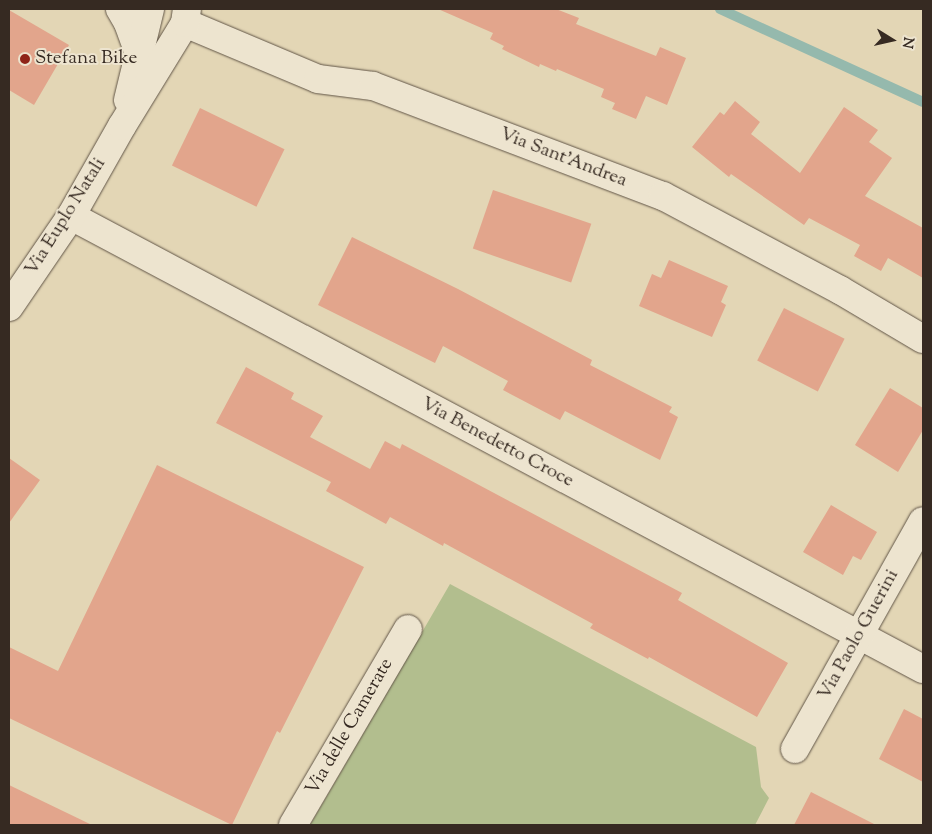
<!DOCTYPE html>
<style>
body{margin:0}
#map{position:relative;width:932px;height:834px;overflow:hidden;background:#e3d6b5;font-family:"Sorts Mill Goudy",serif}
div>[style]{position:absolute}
.green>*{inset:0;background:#b2be8e}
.stream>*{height:10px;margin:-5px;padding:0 5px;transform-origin:5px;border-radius:5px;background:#95b9ad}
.building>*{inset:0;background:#e2a58c;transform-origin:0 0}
.roads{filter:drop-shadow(0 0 1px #615547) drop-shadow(0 0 1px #615547)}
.street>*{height:28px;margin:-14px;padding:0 14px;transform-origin:14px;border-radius:14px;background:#ede4cf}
.dots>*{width:14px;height:14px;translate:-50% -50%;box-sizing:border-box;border:2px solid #ede4cf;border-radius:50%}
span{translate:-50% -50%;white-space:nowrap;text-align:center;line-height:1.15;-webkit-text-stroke:4px #ede4cf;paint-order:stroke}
.poi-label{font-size:19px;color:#362a22}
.left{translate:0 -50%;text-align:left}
.street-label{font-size:19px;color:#362a22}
.frame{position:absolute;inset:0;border:10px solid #362a22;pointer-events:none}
.north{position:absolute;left:867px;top:15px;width:50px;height:50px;-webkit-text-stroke:4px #ede4cf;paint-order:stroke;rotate:100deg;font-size:14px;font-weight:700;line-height:20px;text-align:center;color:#362a22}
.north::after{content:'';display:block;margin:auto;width:18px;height:22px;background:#362a22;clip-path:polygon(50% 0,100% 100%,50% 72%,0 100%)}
</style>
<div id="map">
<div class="green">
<i style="clip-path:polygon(450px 584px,756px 747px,761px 787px,769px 798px,755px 825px,310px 825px)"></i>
</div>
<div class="stream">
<i style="left:720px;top:9px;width:223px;rotate:24.6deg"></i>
</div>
<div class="building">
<i style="clip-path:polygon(438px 9px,556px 9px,579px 18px,576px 24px,656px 56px,660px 47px,686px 58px,667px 105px,646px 96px,636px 119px,612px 109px,615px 103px,601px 97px,604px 89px,557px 69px,556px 71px,540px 64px,539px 67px,502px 49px,504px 46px,490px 39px,493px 33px)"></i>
<i style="clip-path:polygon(9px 10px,69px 45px,34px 105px,9px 90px)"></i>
<i style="clip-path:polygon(735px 101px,760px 122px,751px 134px,800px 173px,844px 107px,878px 130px,869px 142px,892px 158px,865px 196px,923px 228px,923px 278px,888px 258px,881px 271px,854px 256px,860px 245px,809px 218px,804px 225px,731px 174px,729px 177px,692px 147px,720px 112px,724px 115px)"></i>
<i style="left:200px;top:108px;width:94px;height:64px;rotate:26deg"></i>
<i style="left:493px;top:190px;width:104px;height:62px;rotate:19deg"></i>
<i style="clip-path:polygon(352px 237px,458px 289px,592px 360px,590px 365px,672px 407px,669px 412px,678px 417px,660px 460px,565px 411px,560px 420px,503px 390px,508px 381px,443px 346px,435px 363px,318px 305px)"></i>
<i style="clip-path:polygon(669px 260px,728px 286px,721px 302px,726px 305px,712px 337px,639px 306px,652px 274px,661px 278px)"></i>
<i style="left:784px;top:308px;width:68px;height:59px;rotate:27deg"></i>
<i style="clip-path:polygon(246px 367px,294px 393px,291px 399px,323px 416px,310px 437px,370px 469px,385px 441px,400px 449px,402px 444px,682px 593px,678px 600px,788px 663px,757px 717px,649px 657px,648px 659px,590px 628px,593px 624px,444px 543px,443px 546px,390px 517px,386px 524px,326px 491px,331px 482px,216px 423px)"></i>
<i style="clip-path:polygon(890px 388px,923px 408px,923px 430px,898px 472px,855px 445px)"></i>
<i style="clip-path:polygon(9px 458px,40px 480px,9px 523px)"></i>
<i style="clip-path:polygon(157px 465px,364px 567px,280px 733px,277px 731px,232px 825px,9px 718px,9px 647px,58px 671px)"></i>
<i style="clip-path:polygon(831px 505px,877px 532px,861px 560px,853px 556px,843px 575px,803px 552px)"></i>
<i style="clip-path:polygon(904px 709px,923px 719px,923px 782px,879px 759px)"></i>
<i style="clip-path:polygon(9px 785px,92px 825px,9px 825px)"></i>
<i style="clip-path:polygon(811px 792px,876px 825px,794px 825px)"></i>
</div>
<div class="roads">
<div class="street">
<i style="left:120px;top:9px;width:16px;rotate:60deg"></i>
<i style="left:128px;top:23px;width:33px;rotate:70deg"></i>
<i style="left:185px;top:23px;width:144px;rotate:22.8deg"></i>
<i style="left:318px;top:79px;width:55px;rotate:7.3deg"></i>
<i style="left:373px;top:86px;width:310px;rotate:20.8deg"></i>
<i style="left:663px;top:196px;width:200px;rotate:28deg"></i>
<i style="left:840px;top:290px;width:96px;rotate:30.6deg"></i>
<i style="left:128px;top:100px;width:94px;rotate:-76.4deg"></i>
<i style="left:71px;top:216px;width:965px;rotate:28deg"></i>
<i style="left:9px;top:307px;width:110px;rotate:-55.7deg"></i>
<i style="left:71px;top:216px;width:103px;rotate:-60.5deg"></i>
<i style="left:122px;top:126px;width:121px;rotate:-58.5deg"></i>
<i style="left:185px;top:23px;width:14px;rotate:-82deg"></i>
<i style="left:795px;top:749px;width:261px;rotate:-60.7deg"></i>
<i style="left:293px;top:825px;width:227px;rotate:-59.6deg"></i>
</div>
</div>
<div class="dots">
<i style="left:25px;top:59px;background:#8f2418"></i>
</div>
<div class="poi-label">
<span class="left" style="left:35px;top:59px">Stefana Bike</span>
</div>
<div class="street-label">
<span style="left:563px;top:158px;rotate:21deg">Via Sant'Andrea</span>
<span style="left:66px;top:217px;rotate:-58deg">Via Euplo Natali</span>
<span style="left:497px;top:443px;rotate:28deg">Via Benedetto Croce</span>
<span style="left:859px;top:635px;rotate:-61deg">Via Paolo Guerini</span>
<span style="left:350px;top:727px;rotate:-60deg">Via delle Camerate</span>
</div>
<div class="frame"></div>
<div class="north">N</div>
</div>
